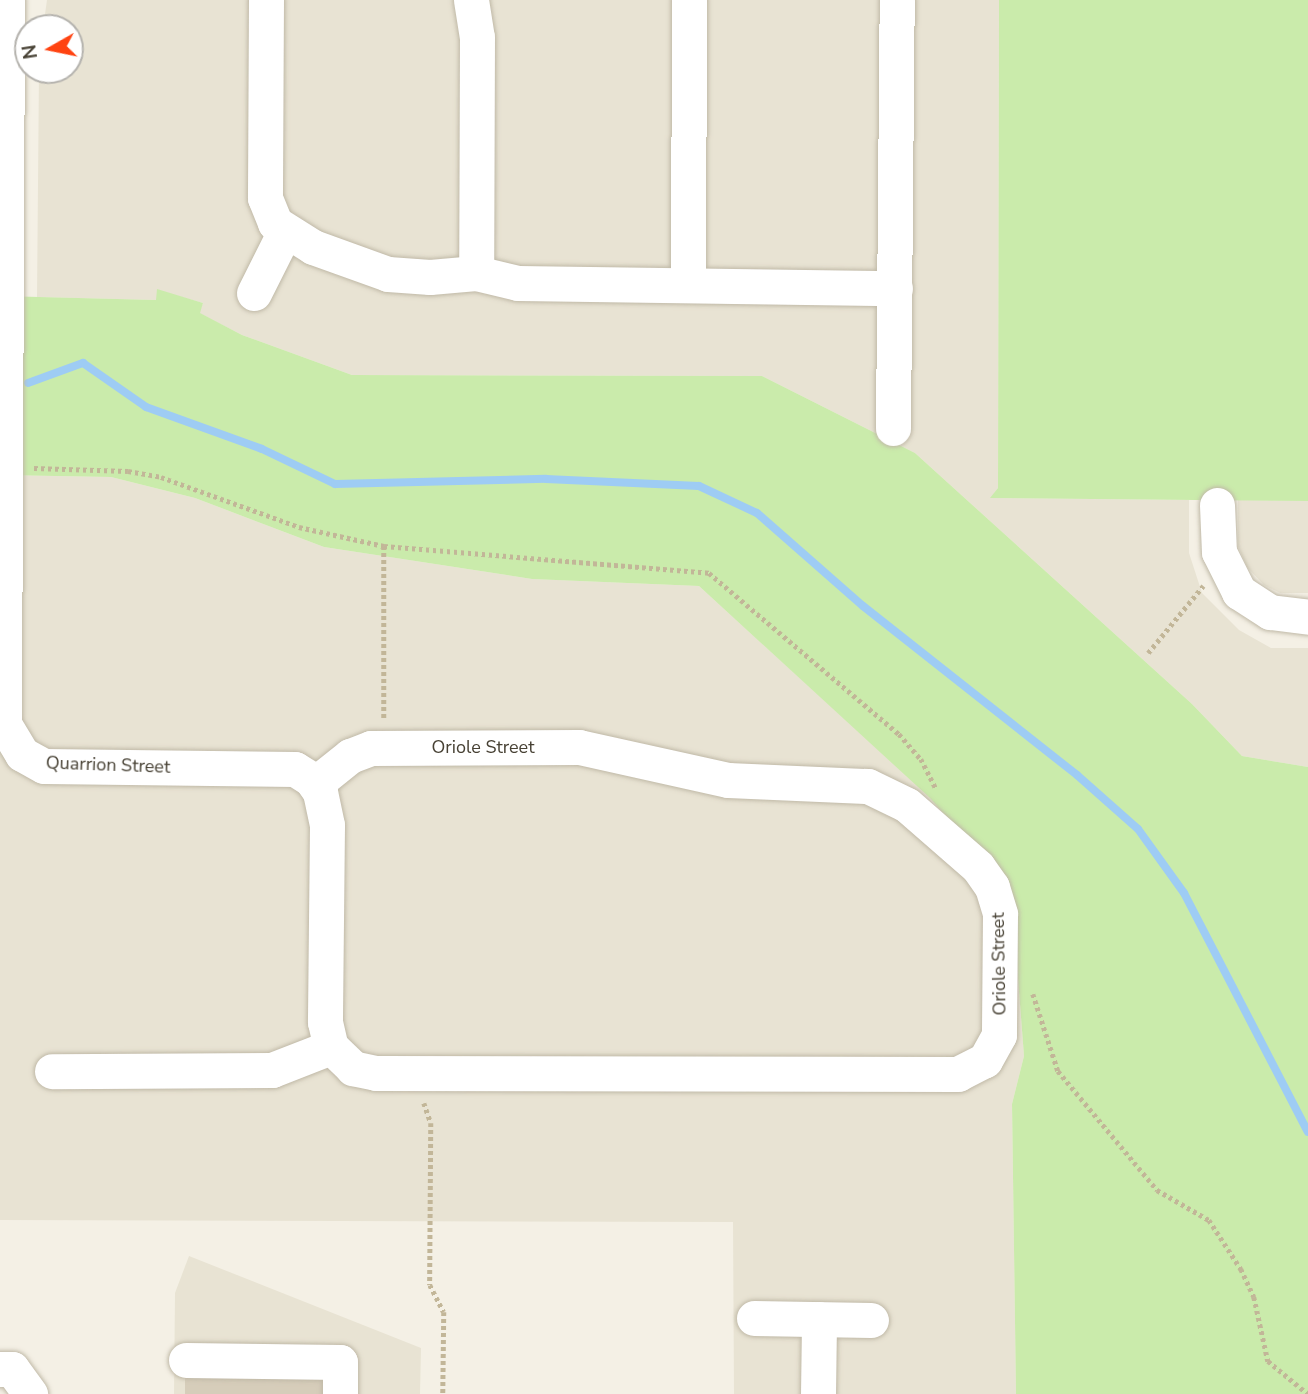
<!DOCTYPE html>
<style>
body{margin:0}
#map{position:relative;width:1308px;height:1394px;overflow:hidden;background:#f4f0e5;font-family:"Nunito Sans",sans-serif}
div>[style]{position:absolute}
.residential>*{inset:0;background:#e8e3d3}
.green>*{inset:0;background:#caebab}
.stream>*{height:8px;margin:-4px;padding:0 4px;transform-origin:4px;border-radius:4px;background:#9eccf4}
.building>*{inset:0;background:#d6cdba;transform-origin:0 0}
.path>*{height:4.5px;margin-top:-2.25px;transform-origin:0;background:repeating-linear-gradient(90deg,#c2b698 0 3.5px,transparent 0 7px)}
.roads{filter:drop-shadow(0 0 2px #c0b9a7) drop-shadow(0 0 2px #c0b9a7)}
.minor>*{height:35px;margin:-17.5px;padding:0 17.5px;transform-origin:17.5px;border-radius:17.5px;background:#fff}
span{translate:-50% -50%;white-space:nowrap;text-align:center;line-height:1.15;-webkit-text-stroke:5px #fff;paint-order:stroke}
.street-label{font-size:18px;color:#474134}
.north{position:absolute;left:14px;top:14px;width:70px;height:70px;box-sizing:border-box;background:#fff;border:2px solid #b5b3ae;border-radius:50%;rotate:261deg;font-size:19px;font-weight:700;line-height:28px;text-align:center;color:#474134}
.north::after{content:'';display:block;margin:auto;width:24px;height:32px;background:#ff4311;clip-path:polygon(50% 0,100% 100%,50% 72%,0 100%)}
</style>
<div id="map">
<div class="residential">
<i style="clip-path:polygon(47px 0,999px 0,998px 488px,991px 498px,1189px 500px,1189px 553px,1202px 593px,1239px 630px,1271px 648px,1308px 648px,1308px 767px,1242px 756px,1192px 704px,915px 453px,762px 376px,352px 375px,242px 335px,199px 313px,203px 303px,157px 290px,157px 300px,37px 297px,39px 70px,70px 70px,70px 28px,43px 28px)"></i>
<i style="clip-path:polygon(0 475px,111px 477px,195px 498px,324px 547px,532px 579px,699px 586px,931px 798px,1002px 880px,1013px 913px,1024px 1056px,1012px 1104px,1016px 1394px,734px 1394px,733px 1222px,0 1220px)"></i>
<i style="clip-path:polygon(1238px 500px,1308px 501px,1308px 593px,1280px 593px,1264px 585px,1247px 567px,1238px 546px)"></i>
<i style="clip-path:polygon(189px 1256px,421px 1348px,420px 1394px,174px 1394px,175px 1293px)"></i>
</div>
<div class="green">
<i style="clip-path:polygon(999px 0,1308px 0,1308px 501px,990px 498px,998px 488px)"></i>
<i style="clip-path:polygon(157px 289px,203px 303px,200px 313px,242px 335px,352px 375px,762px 376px,915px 453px,1192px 704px,1242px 756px,1308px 767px,1308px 1394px,1016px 1394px,1012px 1104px,1024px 1056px,1013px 913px,1002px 880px,930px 798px,699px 586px,532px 579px,324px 547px,195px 498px,111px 477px,0 475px,0 296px,156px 300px)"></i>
</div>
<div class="stream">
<i style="left:28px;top:383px;width:59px;rotate:-20deg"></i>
<i style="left:83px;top:363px;width:77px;rotate:34.9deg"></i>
<i style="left:146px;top:407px;width:123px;rotate:19.9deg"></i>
<i style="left:262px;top:449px;width:81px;rotate:25.6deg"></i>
<i style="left:335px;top:484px;width:211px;rotate:-1.4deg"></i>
<i style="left:546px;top:479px;width:153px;rotate:2.6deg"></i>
<i style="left:699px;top:486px;width:64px;rotate:25deg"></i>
<i style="left:757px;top:513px;width:141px;rotate:41.3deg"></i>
<i style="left:863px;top:606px;width:273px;rotate:38.3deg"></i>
<i style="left:1077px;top:775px;width:81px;rotate:41.5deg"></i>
<i style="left:1138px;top:829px;width:79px;rotate:54.3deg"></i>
<i style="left:1184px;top:893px;width:269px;rotate:62.6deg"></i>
</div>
<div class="building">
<i style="left:185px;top:1373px;width:143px;height:21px"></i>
</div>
<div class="path">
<i style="left:34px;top:468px;width:94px;rotate:1.8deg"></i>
<i style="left:128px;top:471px;width:34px;rotate:10deg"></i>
<i style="left:161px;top:477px;width:147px;rotate:19.9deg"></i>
<i style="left:299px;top:527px;width:87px;rotate:12.6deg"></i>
<i style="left:384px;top:546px;width:326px;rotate:4.7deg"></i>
<i style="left:709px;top:573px;width:249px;rotate:40.3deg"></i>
<i style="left:899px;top:734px;width:33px;rotate:49deg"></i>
<i style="left:921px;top:759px;width:33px;rotate:63deg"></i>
<i style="left:384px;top:546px;width:174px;rotate:90deg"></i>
<i style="left:1148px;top:653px;width:87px;rotate:-50.6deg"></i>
<i style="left:1033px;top:994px;width:81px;rotate:72deg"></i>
<i style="left:1058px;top:1071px;width:155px;rotate:50.2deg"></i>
<i style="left:1157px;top:1190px;width:60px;rotate:30deg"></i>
<i style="left:1209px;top:1220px;width:59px;rotate:56.9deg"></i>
<i style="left:1241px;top:1269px;width:31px;rotate:65deg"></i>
<i style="left:1254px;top:1297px;width:66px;rotate:77.7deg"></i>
<i style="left:1268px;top:1361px;width:52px;rotate:39.5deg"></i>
<i style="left:424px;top:1103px;width:21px;rotate:71deg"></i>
<i style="left:431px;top:1123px;width:162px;rotate:90.4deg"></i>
<i style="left:430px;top:1285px;width:30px;rotate:63deg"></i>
<i style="left:444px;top:1312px;width:82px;rotate:90.7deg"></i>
</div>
<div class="roads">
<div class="minor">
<i style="left:7px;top:0;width:724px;rotate:90.24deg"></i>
<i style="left:4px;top:724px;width:35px;rotate:59deg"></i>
<i style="left:22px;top:754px;width:25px;rotate:29deg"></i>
<i style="left:44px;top:766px;width:251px;rotate:0.7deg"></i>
<i style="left:295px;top:769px;width:19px;rotate:32deg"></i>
<i style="left:311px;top:779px;width:16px;rotate:55deg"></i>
<i style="left:320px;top:792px;width:34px;rotate:78deg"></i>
<i style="left:327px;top:825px;width:197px;rotate:90.6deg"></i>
<i style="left:325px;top:1022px;width:26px;rotate:77deg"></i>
<i style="left:331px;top:1047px;width:63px;rotate:158.7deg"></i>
<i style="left:272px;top:1070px;width:220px;rotate:179.7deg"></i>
<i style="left:266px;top:0;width:198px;rotate:90.3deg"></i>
<i style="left:265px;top:198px;width:27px;rotate:68deg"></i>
<i style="left:275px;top:223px;width:45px;rotate:32.3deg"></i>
<i style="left:313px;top:247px;width:80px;rotate:19.8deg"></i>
<i style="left:388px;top:274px;width:42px;rotate:4.1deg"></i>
<i style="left:430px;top:277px;width:46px;rotate:-5deg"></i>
<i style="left:476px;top:273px;width:43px;rotate:13.4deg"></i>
<i style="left:518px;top:283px;width:377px;rotate:0.8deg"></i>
<i style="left:471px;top:0;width:37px;rotate:81deg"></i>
<i style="left:477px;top:37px;width:236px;rotate:90.2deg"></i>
<i style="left:688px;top:284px;width:284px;rotate:-89.8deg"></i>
<i style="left:254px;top:293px;width:69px;rotate:-63.4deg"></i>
<i style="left:893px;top:428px;width:428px;rotate:-89.5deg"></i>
<i style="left:1217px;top:505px;width:47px;rotate:87.6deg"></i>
<i style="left:1219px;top:552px;width:45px;rotate:63.4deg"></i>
<i style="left:1239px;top:592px;width:37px;rotate:33deg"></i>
<i style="left:1270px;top:612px;width:38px;rotate:7deg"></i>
<i style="left:315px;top:784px;width:45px;rotate:-38.7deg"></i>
<i style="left:350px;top:756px;width:22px;rotate:-21deg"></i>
<i style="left:371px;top:748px;width:208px;rotate:-0.3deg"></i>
<i style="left:579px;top:747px;width:153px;rotate:12.5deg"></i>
<i style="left:728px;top:780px;width:140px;rotate:2.5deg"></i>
<i style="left:868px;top:786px;width:43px;rotate:26deg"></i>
<i style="left:907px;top:805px;width:94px;rotate:41.1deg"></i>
<i style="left:978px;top:867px;width:24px;rotate:55deg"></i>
<i style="left:992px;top:887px;width:28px;rotate:73deg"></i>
<i style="left:1000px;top:914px;width:121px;rotate:90.5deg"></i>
<i style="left:999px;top:1035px;width:29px;rotate:119deg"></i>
<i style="left:985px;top:1060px;width:30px;rotate:153deg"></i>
<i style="left:958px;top:1074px;width:582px;rotate:-179.9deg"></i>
<i style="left:376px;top:1073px;width:24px;rotate:-168deg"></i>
<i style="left:353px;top:1068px;width:30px;rotate:-136deg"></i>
<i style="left:754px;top:1318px;width:117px;rotate:1deg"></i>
<i style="left:186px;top:1360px;width:154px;rotate:0.7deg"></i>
<i style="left:340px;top:1362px;width:32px;rotate:90deg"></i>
<i style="left:0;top:1369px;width:12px"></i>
<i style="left:12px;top:1369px;width:31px;rotate:54deg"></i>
<i style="left:818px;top:1394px;width:75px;rotate:-89.2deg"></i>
</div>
</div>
<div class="street-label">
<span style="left:483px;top:747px">Oriole Street</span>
<span style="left:108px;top:765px;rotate:2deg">Quarrion Street</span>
<span style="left:999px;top:964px;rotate:-91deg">Oriole Street</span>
</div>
<div class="north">N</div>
</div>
